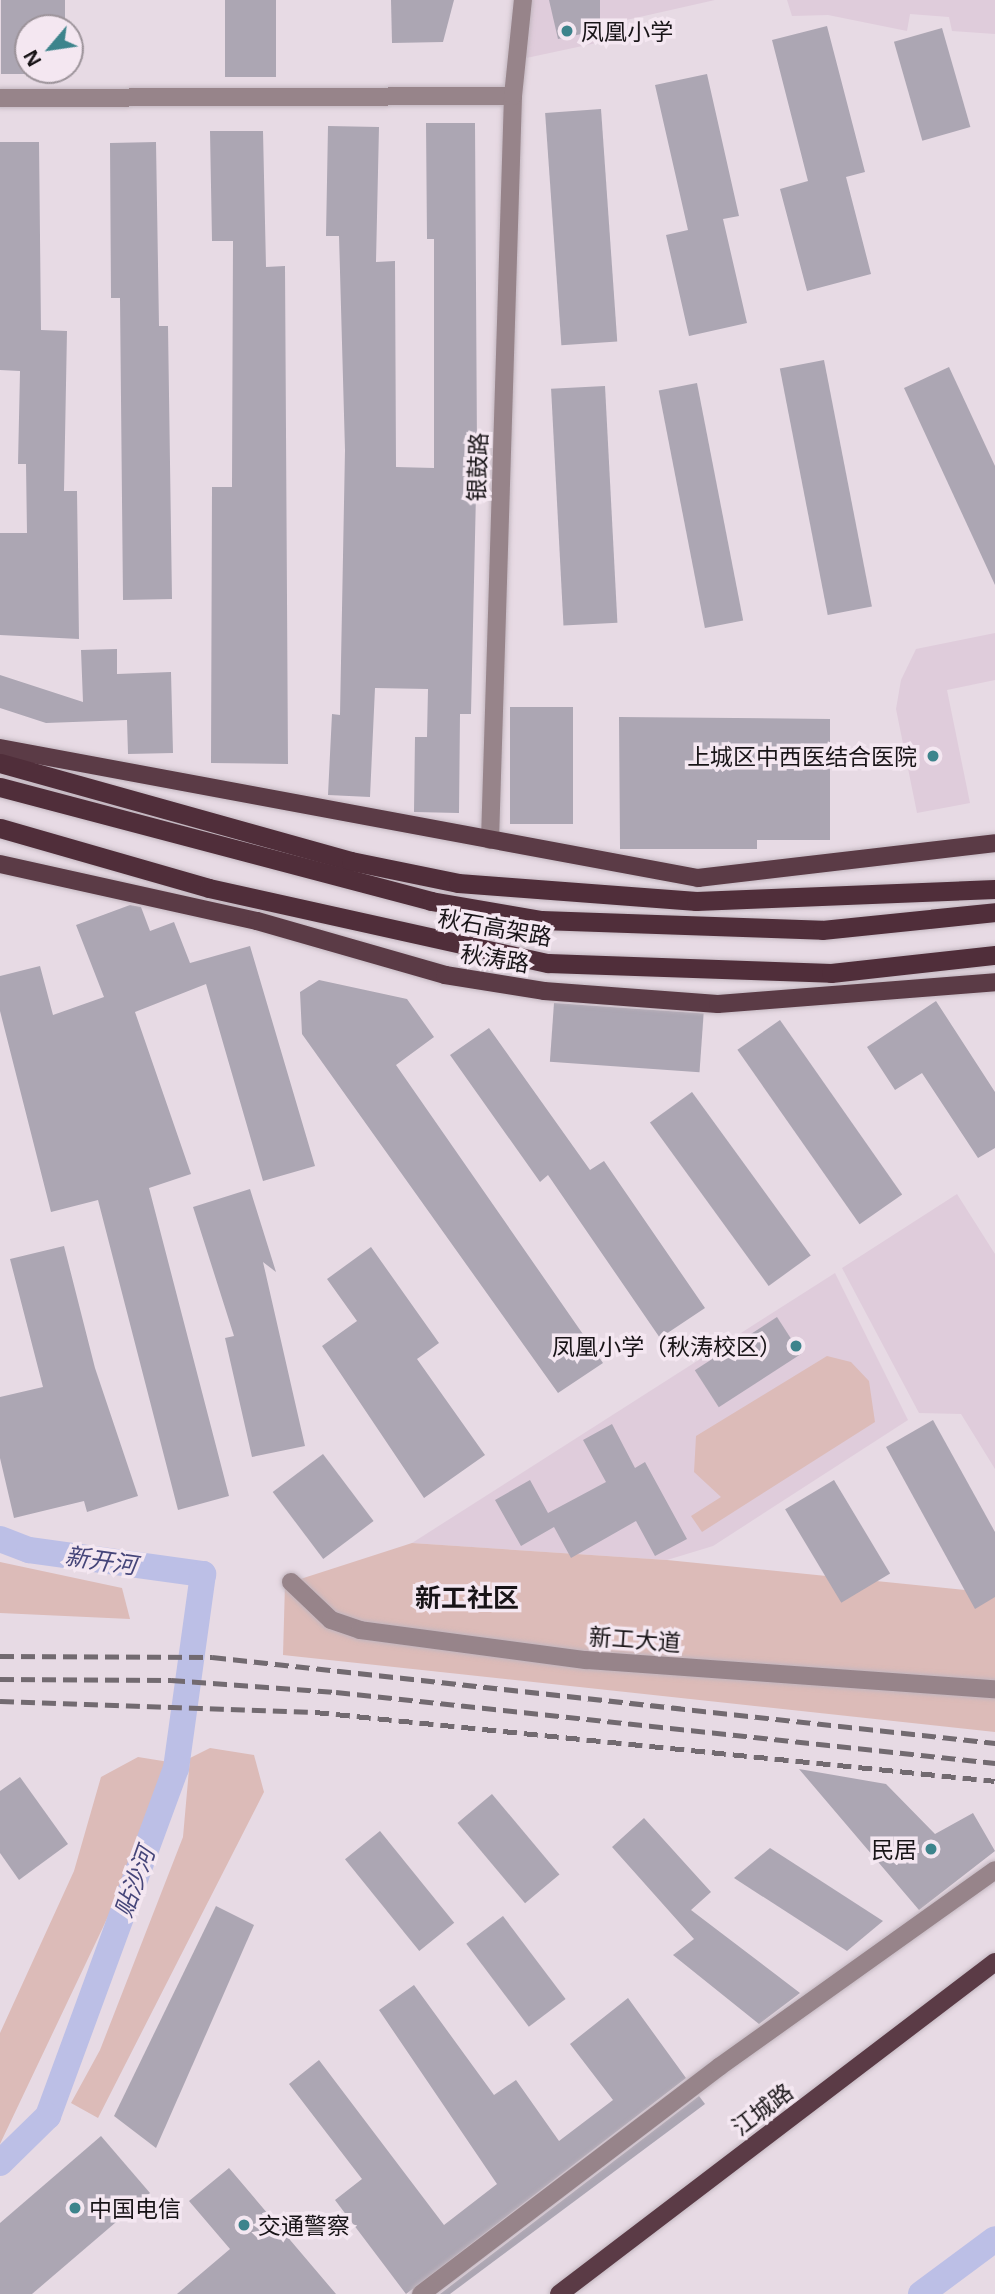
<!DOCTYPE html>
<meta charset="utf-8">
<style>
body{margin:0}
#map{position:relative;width:995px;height:2294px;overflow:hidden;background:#e7dae4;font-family:"Noto Sans","Noto Sans SC",sans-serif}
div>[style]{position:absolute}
.built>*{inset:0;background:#dfccdb}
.green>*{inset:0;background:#dcbbb8}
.canal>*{height:26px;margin:-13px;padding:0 13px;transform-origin:13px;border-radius:13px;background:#bcbfe6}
.building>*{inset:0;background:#aca6b3;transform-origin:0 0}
.roads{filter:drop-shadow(0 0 2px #c2b6bf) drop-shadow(0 0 2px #c2b6bf)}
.minor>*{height:18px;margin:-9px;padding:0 9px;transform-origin:9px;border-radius:9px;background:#97848a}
.primary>*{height:18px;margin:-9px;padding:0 9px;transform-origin:9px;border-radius:9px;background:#5b3b46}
.trunk>*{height:19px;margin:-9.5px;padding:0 9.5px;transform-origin:9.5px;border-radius:9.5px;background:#502e3a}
.rail>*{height:5px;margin-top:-2.5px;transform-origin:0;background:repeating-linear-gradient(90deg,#726a70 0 14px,transparent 0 21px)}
.dots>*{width:19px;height:19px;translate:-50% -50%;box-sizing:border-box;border:4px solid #f4e7f1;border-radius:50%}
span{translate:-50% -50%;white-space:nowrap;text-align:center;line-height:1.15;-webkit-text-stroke:7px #f4e7f1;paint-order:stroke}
.poi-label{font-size:23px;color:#181417}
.left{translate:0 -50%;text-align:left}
.right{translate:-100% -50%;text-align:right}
.street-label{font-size:23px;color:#181417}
.water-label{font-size:24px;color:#454579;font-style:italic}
.quarter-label{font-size:26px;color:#181417;font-weight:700}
.north{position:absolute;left:14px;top:14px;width:70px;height:70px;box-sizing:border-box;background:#f4e7f1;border:2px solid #9c939a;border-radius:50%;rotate:241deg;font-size:19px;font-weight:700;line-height:28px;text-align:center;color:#181417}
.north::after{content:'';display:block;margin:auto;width:24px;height:32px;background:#3d848c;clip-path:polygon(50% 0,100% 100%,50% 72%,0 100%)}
</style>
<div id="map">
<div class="built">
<i style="clip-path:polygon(523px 0,715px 0,613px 23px,615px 39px,517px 60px)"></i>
<i style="clip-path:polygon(787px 0,995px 0,995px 34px,952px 31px,949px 17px,910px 14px,907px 31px,828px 15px,792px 16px)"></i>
<i style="clip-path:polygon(995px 633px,995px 680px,947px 690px,970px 803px,917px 813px,896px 709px,901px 680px,916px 649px)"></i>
<i style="clip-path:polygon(957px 1194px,995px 1254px,995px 1469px,961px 1414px,919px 1413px,842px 1268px)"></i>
<i style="clip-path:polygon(835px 1273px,908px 1420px,713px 1546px,667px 1560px,412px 1543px)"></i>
</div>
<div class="green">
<i style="clip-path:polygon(827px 1356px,851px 1362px,869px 1381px,875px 1422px,702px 1532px,691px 1516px,721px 1497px,694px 1472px,696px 1436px)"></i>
<i style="clip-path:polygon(412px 1543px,667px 1560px,995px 1593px,995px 1732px,283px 1655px,285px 1584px)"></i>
<i style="clip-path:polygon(0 1562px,122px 1588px,130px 1619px,0 1613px)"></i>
<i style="clip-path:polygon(210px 1748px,254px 1755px,264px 1792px,98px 2118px,71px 2103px,100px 2050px,183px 1837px,190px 1758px)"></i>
<i style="clip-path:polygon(138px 1757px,169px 1762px,114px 1904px,0 2144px,0 2033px,74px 1871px,101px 1777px)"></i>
</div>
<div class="canal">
<i style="left:0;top:1539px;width:31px;rotate:21deg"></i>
<i style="left:29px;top:1550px;width:176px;rotate:7.9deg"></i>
<i style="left:203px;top:1574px;width:196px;rotate:97.9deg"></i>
<i style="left:176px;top:1768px;width:371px;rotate:110.2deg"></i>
<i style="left:48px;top:2116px;width:67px;rotate:135.6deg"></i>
<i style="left:921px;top:2294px;width:92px;rotate:-36.6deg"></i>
</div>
<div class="building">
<i style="clip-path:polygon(1px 0,65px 0,65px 28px,28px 28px,28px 74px,1px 74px)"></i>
<i style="left:225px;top:0;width:51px;height:77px"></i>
<i style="clip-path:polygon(391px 0,454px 0,443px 42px,392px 43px)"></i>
<i style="clip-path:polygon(549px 0,600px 0,600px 30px,558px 39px)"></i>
<i style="clip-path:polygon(827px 26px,865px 172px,846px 177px,871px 274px,807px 291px,780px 189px,808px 181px,772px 40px)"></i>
<i style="left:942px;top:28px;width:103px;height:50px;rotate:74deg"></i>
<i style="clip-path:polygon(707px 74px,739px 216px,723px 219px,747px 323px,689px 336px,666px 235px,688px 230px,655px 85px)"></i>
<i style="left:601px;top:109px;width:233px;height:56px;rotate:86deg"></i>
<i style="clip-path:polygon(426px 123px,475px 123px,477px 449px,471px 714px,460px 714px,459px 813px,414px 812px,415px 737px,427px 737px,428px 689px,375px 688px,370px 797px,328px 795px,332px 714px,340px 715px,345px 450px,339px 236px,326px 236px,328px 126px,379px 127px,376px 262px,395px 261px,396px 467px,434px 468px,434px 239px,427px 239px)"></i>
<i style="clip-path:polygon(210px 131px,263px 131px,266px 267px,285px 266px,288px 764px,211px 763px,212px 487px,232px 487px,233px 241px,212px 241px)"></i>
<i style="clip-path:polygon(0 142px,39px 142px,41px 330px,67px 331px,64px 491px,77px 491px,79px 639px,0 635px,0 533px,27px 533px,26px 464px,18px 464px,20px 371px,0 370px)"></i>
<i style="clip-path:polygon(156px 142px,159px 326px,168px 326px,172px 599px,123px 600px,120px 298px,111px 298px,110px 143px)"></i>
<i style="left:824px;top:360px;width:251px;height:45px;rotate:79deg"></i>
<i style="clip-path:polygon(949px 367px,995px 466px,995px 585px,904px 388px)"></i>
<i style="left:697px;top:383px;width:242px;height:39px;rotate:79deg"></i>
<i style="left:605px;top:386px;width:237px;height:54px;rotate:87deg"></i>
<i style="clip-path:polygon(117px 649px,117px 674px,171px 672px,173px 753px,128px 754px,127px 720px,46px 723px,0 708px,0 675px,83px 702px,81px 650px)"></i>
<i style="left:510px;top:707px;width:63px;height:117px"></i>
<i style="clip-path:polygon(619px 717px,830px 719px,830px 840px,757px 840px,757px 849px,620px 849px)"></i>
<i style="clip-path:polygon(130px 905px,141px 907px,150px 931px,174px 922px,190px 963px,250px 946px,315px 1166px,263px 1181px,206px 984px,135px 1012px,191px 1174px,149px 1188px,229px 1496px,178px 1510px,98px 1200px,51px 1212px,0 1011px,0 976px,40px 966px,53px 1015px,104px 997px,76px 925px)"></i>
<i style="clip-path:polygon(319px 980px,407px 999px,434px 1037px,396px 1065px,603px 1363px,558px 1393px,302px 1034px,300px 992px)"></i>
<i style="clip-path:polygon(936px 1001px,995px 1092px,995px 1148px,978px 1158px,922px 1073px,895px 1090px,867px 1047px)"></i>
<i style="left:554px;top:1003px;width:150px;height:59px;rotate:4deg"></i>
<i style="left:780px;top:1020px;width:213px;height:52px;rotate:55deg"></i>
<i style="clip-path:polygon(489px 1028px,590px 1170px,604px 1161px,705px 1308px,660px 1338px,548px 1175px,540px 1182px,450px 1055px)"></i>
<i style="left:692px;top:1092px;width:202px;height:52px;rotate:54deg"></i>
<i style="clip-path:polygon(250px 1189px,276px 1272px,263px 1262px,305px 1446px,252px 1457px,225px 1338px,234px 1336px,193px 1207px)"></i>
<i style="clip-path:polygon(64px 1246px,95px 1368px,138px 1496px,87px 1512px,84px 1501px,14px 1518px,0 1458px,0 1397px,43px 1387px,10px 1259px)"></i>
<i style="clip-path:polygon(371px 1247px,439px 1343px,417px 1359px,485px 1455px,424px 1498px,322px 1346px,357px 1321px,327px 1279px)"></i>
<i style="left:777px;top:1317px;width:44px;height:98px;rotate:57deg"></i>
<i style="clip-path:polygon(933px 1420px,995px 1532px,995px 1597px,975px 1609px,886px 1447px)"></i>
<i style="clip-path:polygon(612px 1424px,635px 1468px,645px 1462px,687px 1539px,655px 1556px,636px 1521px,571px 1558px,554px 1527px,521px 1546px,495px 1500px,530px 1480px,548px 1513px,606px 1482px,583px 1440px)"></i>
<i style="left:323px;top:1454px;width:84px;height:63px;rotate:53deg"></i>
<i style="left:834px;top:1480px;width:109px;height:57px;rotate:59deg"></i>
<i style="clip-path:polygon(799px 1769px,886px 1784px,935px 1834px,973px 1813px,995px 1851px,919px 1910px)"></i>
<i style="clip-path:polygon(20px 1777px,68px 1844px,19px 1880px,0 1853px,0 1791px)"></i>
<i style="left:492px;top:1794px;width:105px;height:45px;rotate:50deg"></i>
<i style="clip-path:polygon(644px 1818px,711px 1892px,691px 1910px,800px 1993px,759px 2024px,673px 1955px,694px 1939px,612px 1847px)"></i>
<i style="left:380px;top:1831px;width:118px;height:45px;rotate:51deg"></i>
<i style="clip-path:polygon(770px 1848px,883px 1921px,847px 1951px,734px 1878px)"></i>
<i style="clip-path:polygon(216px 1906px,254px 1925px,156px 2148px,114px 2116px)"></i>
<i style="left:503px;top:1916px;width:104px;height:46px;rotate:53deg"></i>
<i style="clip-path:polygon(414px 1985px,494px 2095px,516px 2080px,559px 2141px,613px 2100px,570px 2044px,628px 1998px,686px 2078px,406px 2294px,335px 2200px,362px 2179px,289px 2084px,319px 2060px,444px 2225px,497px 2184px,379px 2010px)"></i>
<i style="clip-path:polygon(699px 2096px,705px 2104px,450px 2294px,440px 2294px)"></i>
<i style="clip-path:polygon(101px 2136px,150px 2193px,32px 2294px,0 2294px,0 2223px)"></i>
<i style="clip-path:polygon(229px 2168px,336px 2294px,177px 2294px,230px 2249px,189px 2201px)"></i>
</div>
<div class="roads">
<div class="minor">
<i style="left:0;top:98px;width:513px;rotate:-0.22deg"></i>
<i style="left:490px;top:840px;width:744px;rotate:-88.23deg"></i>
<i style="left:513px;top:96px;width:97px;rotate:-84.1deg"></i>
<i style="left:291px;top:1582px;width:55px;rotate:43.5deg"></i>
<i style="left:331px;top:1620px;width:31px;rotate:19deg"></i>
<i style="left:360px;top:1630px;width:228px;rotate:7.6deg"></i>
<i style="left:586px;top:1660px;width:410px;rotate:4.1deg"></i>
<i style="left:421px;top:2294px;width:375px;rotate:-37.3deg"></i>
<i style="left:719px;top:2067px;width:339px;rotate:-35.5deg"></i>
</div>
<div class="primary">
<i style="left:0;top:748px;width:710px;rotate:10.55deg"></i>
<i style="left:698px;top:878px;width:299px;rotate:-6.7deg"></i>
<i style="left:0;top:864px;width:263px;rotate:12.5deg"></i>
<i style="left:257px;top:921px;width:196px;rotate:16deg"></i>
<i style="left:445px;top:975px;width:100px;rotate:9.2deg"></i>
<i style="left:544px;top:991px;width:174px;rotate:4.3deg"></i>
<i style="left:718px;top:1004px;width:278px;rotate:-4.5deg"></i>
<i style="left:559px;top:2294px;width:548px;rotate:-37.29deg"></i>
</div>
<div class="trunk">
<i style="left:0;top:763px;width:364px;rotate:15.6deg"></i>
<i style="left:351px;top:861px;width:109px;rotate:11.6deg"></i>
<i style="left:458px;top:883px;width:239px;rotate:4.3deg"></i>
<i style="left:696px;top:901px;width:299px;rotate:-2.3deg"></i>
<i style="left:0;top:787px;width:446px;rotate:14.8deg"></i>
<i style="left:431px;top:901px;width:112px;rotate:9.8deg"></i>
<i style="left:541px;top:920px;width:281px;rotate:2deg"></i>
<i style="left:822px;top:930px;width:174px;rotate:-5.9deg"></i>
<i style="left:0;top:828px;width:217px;rotate:16deg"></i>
<i style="left:209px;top:888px;width:347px;rotate:12.5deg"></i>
<i style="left:548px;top:963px;width:283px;rotate:2deg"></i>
<i style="left:831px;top:973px;width:165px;rotate:-6.3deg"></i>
</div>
</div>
<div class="rail">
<i style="left:0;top:1656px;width:212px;rotate:0.3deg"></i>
<i style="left:212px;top:1657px;width:788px;rotate:6.27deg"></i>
<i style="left:0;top:1679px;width:171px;rotate:0.3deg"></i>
<i style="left:171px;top:1680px;width:165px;rotate:4.2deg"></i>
<i style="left:336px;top:1692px;width:663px;rotate:6.15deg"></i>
<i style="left:0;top:1701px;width:315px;rotate:2deg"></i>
<i style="left:315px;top:1712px;width:683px;rotate:5.79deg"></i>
</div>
<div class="dots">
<i style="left:567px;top:31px;background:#3d848c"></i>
<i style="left:933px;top:756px;background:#3d848c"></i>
<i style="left:796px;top:1346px;background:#3d848c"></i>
<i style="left:931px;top:1849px;background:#3d848c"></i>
<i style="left:75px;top:2208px;background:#3d848c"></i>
<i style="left:244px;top:2225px;background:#3d848c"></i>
</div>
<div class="poi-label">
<span class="left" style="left:581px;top:31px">凤凰小学</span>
<span class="right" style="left:917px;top:756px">上城区中西医结合医院</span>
<span class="right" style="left:782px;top:1346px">凤凰小学（秋涛校区）</span>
<span class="right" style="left:917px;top:1849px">民居</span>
<span class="left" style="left:89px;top:2208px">中国电信</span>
<span class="left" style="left:258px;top:2225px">交通警察</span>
</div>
<div class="street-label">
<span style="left:477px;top:467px;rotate:-88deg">银鼓路</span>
<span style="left:495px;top:927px;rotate:10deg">秋石高架路</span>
<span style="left:495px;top:958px;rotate:9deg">秋涛路</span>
<span style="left:635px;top:1639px;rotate:4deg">新工大道</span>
<span style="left:762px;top:2109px;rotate:-37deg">江城路</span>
</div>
<div class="water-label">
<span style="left:101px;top:1560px;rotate:8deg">新开河</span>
<span style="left:134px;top:1882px;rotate:-70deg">贴沙河</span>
</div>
<div class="quarter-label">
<span style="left:467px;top:1598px">新工社区</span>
</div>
<div class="north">N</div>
</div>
